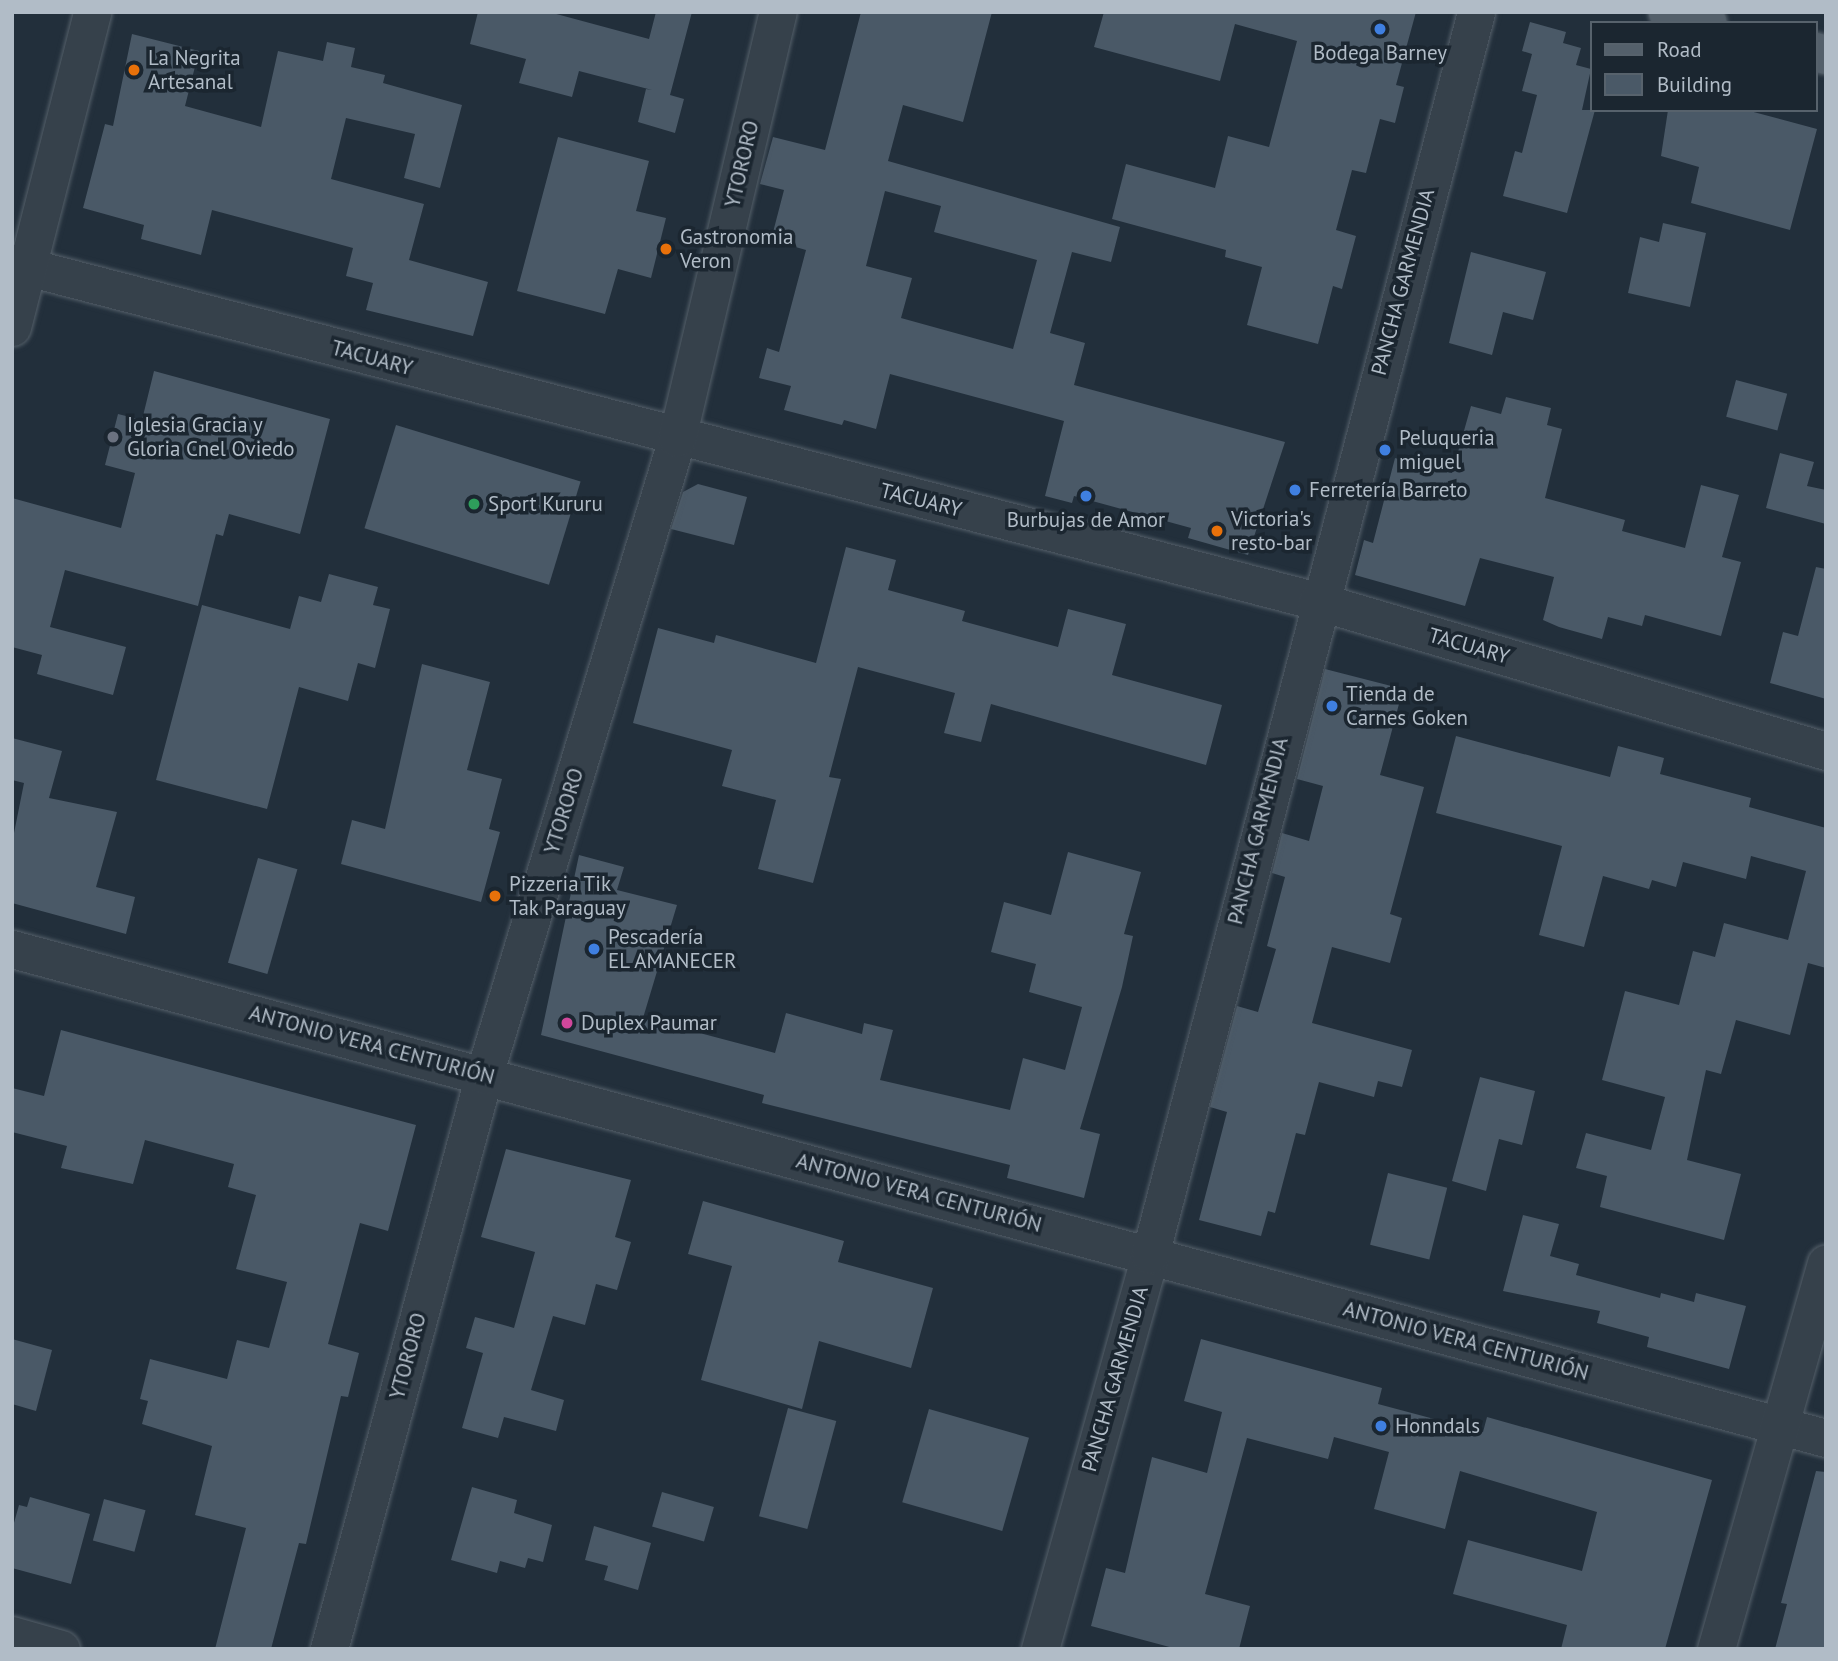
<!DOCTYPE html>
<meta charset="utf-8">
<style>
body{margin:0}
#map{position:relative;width:1838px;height:1661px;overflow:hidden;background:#222f3b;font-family:"PT Sans",sans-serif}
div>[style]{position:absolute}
.building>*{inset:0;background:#4a5967;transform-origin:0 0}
.roads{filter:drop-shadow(0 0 2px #545f69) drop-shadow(0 0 2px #545f69)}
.minor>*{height:37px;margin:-18.5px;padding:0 18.5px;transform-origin:18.5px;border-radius:18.5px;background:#36414b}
.major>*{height:38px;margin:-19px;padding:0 19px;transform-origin:19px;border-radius:19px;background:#54606b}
.dots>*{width:19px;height:19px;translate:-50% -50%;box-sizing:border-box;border:4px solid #1b2630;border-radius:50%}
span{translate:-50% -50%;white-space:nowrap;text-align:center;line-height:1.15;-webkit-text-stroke:7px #1b2630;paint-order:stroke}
.poi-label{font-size:21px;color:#b1bcc7}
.left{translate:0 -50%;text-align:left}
.street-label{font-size:21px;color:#b1bcc7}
.frame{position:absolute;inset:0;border:14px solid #b1bcc7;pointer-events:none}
.legend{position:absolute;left:1590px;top:21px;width:228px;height:91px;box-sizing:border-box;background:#1b2630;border:2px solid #57626c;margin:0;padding:9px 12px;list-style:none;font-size:21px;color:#b1bcc7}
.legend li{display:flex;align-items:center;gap:14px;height:35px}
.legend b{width:35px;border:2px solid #57626c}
</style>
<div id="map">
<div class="building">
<i style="clip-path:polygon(478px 12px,549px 12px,649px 39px,656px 12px,692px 12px,670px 95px,684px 99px,675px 133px,638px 122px,646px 89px,652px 90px,579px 71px,572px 97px,519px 83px,526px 59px,470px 44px)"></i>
<i style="clip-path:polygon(evenodd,861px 12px,992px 12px,963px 122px,903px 105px,888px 161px,1120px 227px,1111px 262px,1072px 252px,1050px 333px,1085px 343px,1074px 385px,1285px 442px,1248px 555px,1188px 538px,1191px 528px,1074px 496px,1072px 503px,1045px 496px,1064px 421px,890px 374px,876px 429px,844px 420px,842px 425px,784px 410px,791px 386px,759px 378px,767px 348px,779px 352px,806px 250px,771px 240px,784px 190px,760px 184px,773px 137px,825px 150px,861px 12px,885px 191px,941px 206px,934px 232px,1037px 260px,1013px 349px,901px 318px,912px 278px,866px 266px,885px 191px)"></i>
<i style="clip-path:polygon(1104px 12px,1416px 12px,1396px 85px,1404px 87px,1395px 123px,1380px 119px,1366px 173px,1352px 170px,1336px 230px,1356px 236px,1342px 289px,1333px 286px,1318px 344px,1247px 325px,1262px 267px,1225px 257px,1226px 250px,1112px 219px,1126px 164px,1215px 188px,1228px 136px,1269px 147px,1297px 41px,1235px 24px,1220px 81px,1094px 47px)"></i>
<i style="clip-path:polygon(1530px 22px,1566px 32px,1563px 43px,1581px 48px,1576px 65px,1591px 69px,1582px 110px,1595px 110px,1567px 213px,1503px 196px,1515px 151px,1522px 153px,1537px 95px,1522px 91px,1532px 54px,1522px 51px)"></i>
<i style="clip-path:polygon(132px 34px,199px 51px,185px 106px,261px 127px,278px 51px,323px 61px,327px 42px,355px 48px,351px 67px,385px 75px,383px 83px,462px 105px,440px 188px,404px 178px,415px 134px,346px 118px,331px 179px,424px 204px,409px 260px,488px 282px,473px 336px,366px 310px,373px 283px,346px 276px,353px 248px,212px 210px,201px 255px,141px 239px,144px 225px,83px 208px,105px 124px,113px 126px)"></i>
<i style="clip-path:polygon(1668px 110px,1746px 110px,1817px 129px,1790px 230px,1691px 203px,1699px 167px,1661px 156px)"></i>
<i style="clip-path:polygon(558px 137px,649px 161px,636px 211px,666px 218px,651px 278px,618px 269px,605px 314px,517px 291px)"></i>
<i style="clip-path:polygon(1663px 223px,1706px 233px,1690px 307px,1628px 293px,1640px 237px,1659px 242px)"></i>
<i style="clip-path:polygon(1471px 252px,1546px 272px,1533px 320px,1503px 312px,1492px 355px,1449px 343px)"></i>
<i style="clip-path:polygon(154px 371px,330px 419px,300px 534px,229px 514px,223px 536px,216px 534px,198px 606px,65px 570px,50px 627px,126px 647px,113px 695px,37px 674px,42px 655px,12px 647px,12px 498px,121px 528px,135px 473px,105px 465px,118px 414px,142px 420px)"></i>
<i style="left:1736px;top:380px;width:53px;height:38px;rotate:15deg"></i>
<i style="clip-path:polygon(1506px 397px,1551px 408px,1547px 425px,1562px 429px,1545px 498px,1625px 520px,1622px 531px,1685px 548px,1701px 485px,1739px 495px,1722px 557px,1741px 562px,1721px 636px,1645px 615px,1642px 626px,1608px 617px,1602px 639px,1559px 627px,1543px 620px,1554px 577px,1480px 558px,1465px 606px,1355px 575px,1364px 540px,1373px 543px,1395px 458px,1452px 473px,1471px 406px,1501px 414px)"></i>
<i style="left:396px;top:425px;width:193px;height:108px;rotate:17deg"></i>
<i style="clip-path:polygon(1780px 453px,1814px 462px,1807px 486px,1826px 490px,1826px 524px,1766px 508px)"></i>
<i style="clip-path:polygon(698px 484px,747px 497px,734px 545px,671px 529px,683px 492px)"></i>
<i style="clip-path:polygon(846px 547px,896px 560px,888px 590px,965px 611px,962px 621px,1058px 647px,1068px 609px,1126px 624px,1112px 675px,1222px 705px,1206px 765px,991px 704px,981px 742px,944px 733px,955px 693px,858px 667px,829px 777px,841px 779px,813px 883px,758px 869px,776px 800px,722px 786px,732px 750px,633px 723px,658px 628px,714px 643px,716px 635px,816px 663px)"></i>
<i style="clip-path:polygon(1816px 567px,1826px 569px,1826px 699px,1770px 683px,1783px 632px,1798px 636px)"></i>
<i style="clip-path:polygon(329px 574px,378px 587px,373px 605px,390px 609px,375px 668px,358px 663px,348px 701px,299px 687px,267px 809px,156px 780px,202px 605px,290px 629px,299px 596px,321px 602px)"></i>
<i style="clip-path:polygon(422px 664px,490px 682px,467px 770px,502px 779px,489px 829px,500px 832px,481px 902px,341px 864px,352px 820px,385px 829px)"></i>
<i style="clip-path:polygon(1325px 669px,1403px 689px,1380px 775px,1424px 787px,1390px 914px,1402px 918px,1390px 963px,1332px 947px,1312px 1023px,1412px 1050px,1402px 1087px,1378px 1081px,1374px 1097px,1319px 1082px,1305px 1135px,1296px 1133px,1275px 1213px,1268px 1211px,1261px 1236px,1199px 1220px,1227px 1112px,1210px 1107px,1237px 1006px,1258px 1012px,1276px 949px,1267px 946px,1285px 877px,1272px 873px,1282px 833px,1309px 841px,1323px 786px,1297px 779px)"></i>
<i style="clip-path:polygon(1456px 736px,1610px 777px,1618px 746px,1664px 758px,1660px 774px,1751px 798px,1749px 807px,1826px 828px,1826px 968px,1808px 963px,1790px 1035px,1736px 1020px,1721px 1074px,1706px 1070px,1687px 1160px,1741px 1174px,1724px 1240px,1600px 1207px,1607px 1176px,1576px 1168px,1586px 1133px,1651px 1150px,1665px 1097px,1602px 1080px,1625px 991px,1679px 1005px,1693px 951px,1715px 957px,1724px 923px,1788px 940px,1806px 871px,1751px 856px,1746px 879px,1683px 862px,1676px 887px,1652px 880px,1649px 889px,1603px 876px,1584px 947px,1539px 935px,1562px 846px,1436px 813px)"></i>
<i style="clip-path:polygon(12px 738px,62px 751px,49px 798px,117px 812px,96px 887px,135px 897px,126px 934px,12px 903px,12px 843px,24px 783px,12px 780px)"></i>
<i style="clip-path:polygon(1068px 852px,1141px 872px,1124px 934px,1133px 936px,1122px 987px,1080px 1129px,1100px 1134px,1084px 1198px,1007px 1178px,1010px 1165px,762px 1103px,764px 1095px,541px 1035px,579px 855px,624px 867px,617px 890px,677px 905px,643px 1018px,775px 1053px,786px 1013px,862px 1034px,864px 1023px,893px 1030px,880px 1080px,1010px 1110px,1023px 1058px,1065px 1070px,1082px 1007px,1029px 992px,1036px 964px,991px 952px,1004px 902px,1051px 915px)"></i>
<i style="left:258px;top:858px;width:41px;height:109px;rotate:16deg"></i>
<i style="clip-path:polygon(61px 1030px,416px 1125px,388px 1231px,360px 1223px,328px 1344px,359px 1353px,348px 1397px,341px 1396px,306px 1544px,299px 1543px,271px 1649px,215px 1649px,246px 1528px,195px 1515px,212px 1446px,142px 1424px,148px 1401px,140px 1399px,150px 1359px,227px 1379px,237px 1340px,269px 1348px,287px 1282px,236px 1269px,256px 1195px,228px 1187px,234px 1164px,145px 1140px,133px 1184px,61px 1168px,67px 1146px,12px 1132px,12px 1088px,44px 1096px)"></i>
<i style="clip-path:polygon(1480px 1077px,1535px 1091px,1522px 1145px,1499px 1139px,1486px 1191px,1452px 1181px)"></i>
<i style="clip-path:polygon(506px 1149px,631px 1180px,615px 1237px,631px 1242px,617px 1290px,596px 1284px,585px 1325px,553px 1316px,531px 1390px,564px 1400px,556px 1431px,504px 1417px,498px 1438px,462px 1428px,483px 1353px,466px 1348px,475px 1317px,514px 1328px,535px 1252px,481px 1237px)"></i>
<i style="left:1388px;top:1173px;width:61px;height:74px;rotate:14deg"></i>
<i style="clip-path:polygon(703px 1201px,844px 1241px,838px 1262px,933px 1288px,911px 1368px,819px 1341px,802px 1409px,701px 1380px,732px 1266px,688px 1254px)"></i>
<i style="clip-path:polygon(1523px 1215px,1559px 1224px,1550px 1256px,1579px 1264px,1576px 1275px,1660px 1298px,1661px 1293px,1694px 1302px,1696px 1293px,1746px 1306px,1729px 1369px,1647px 1347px,1649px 1337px,1597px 1323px,1600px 1311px,1503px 1291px)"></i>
<i style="clip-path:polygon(12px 1339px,52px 1350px,36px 1411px,12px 1404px)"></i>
<i style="clip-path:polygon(1201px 1339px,1382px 1388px,1378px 1404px,1483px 1432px,1487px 1417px,1712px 1480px,1665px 1649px,1561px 1649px,1567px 1625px,1453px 1594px,1468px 1540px,1582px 1571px,1597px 1512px,1460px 1471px,1445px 1529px,1374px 1509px,1389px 1452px,1334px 1437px,1328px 1459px,1247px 1438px,1205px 1594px,1250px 1606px,1239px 1649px,1177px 1649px,1091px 1626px,1106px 1568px,1125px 1573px,1152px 1457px,1207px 1473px,1222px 1412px,1184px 1401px)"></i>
<i style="left:788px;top:1408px;width:50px;height:112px;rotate:15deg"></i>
<i style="left:929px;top:1409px;width:104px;height:97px;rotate:16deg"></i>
<i style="clip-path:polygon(1816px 1471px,1826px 1472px,1826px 1649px,1775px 1649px,1787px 1604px,1781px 1603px)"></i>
<i style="clip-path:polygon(472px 1487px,517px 1500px,514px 1513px,552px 1525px,543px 1562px,528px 1558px,525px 1568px,500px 1561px,497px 1573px,451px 1560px)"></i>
<i style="left:662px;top:1492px;width:54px;height:36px;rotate:16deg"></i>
<i style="clip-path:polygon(30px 1497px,90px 1514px,71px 1584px,12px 1568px,12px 1530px,19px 1505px,27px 1507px)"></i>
<i style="left:104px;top:1499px;width:43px;height:43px;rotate:15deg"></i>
<i style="clip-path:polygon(594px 1526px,651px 1543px,638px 1590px,604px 1580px,608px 1566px,585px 1560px)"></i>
</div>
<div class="roads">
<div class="minor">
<i style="left:12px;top:263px;width:1348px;rotate:14.52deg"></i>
<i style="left:1317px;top:601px;width:531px;rotate:16.42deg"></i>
<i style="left:12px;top:327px;width:325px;rotate:-75.7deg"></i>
<i style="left:12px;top:949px;width:1879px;rotate:15.09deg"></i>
<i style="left:12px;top:1635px;width:51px;rotate:15.9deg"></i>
<i style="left:329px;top:1649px;width:595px;rotate:-74.89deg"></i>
<i style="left:484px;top:1075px;width:666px;rotate:-73.14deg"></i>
<i style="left:677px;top:438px;width:438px;rotate:-76.7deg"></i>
<i style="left:1040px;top:1649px;width:409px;rotate:-74.4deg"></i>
<i style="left:1150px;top:1255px;width:1285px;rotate:-75.3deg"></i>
<i style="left:1716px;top:1649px;width:401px;rotate:-74.1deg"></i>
</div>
<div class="major">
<i style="left:1668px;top:12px;width:41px;rotate:15.8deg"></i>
<i style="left:1815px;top:52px;width:11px;rotate:15deg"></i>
</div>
</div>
<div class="dots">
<i style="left:1380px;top:29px;background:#3f7fe0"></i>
<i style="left:134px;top:70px;background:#e8710a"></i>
<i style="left:666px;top:249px;background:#e8710a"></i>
<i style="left:113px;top:437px;background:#6b7280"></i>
<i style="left:1385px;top:450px;background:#3f7fe0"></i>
<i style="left:1295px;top:490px;background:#3f7fe0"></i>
<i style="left:1086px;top:496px;background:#3f7fe0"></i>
<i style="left:474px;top:504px;background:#2e9e5b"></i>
<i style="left:1217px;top:531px;background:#e8710a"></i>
<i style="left:1332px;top:706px;background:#3f7fe0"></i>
<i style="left:495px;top:896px;background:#e8710a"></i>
<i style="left:594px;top:949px;background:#3f7fe0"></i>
<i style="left:567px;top:1023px;background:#d1479c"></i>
<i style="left:1381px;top:1426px;background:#3f7fe0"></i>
</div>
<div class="poi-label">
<span style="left:1380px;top:53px">Bodega Barney</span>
<span class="left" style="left:148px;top:70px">La Negrita<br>Artesanal</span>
<span class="left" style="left:680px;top:249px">Gastronomia<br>Veron</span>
<span class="left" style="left:127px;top:437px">Iglesia Gracia y<br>Gloria Cnel Oviedo</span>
<span class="left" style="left:1399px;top:450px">Peluqueria<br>miguel</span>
<span class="left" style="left:1309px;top:490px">Ferretería Barreto</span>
<span class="left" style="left:488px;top:504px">Sport Kururu</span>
<span class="left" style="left:1231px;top:531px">Victoria's<br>resto-bar</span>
<span style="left:1086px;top:520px">Burbujas de Amor</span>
<span class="left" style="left:1346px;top:706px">Tienda de<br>Carnes Goken</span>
<span class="left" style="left:509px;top:896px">Pizzeria Tik<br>Tak Paraguay</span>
<span class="left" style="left:608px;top:949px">Pescadería<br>EL AMANECER</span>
<span class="left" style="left:581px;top:1023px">Duplex Paumar</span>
<span class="left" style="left:1395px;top:1426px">Honndals</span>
</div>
<div class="street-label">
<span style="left:742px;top:164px;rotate:-77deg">YTORORO</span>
<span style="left:1403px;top:282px;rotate:-75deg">PANCHA GARMENDIA</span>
<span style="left:372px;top:358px;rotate:15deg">TACUARY</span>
<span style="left:921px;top:500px;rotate:14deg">TACUARY</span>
<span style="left:1469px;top:646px;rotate:16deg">TACUARY</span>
<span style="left:564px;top:811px;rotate:-73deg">YTORORO</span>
<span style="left:1258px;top:831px;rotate:-76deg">PANCHA GARMENDIA</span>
<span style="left:372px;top:1045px;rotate:15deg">ANTONIO VERA CENTURIÓN</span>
<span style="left:919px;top:1193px;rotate:15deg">ANTONIO VERA CENTURIÓN</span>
<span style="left:1466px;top:1341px;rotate:15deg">ANTONIO VERA CENTURIÓN</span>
<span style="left:408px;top:1356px;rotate:-75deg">YTORORO</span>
<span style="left:1115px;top:1379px;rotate:-74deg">PANCHA GARMENDIA</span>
</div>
<div class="frame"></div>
<ul class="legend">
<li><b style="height:9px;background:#54606b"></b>Road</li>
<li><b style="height:19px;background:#4a5967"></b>Building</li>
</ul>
</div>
